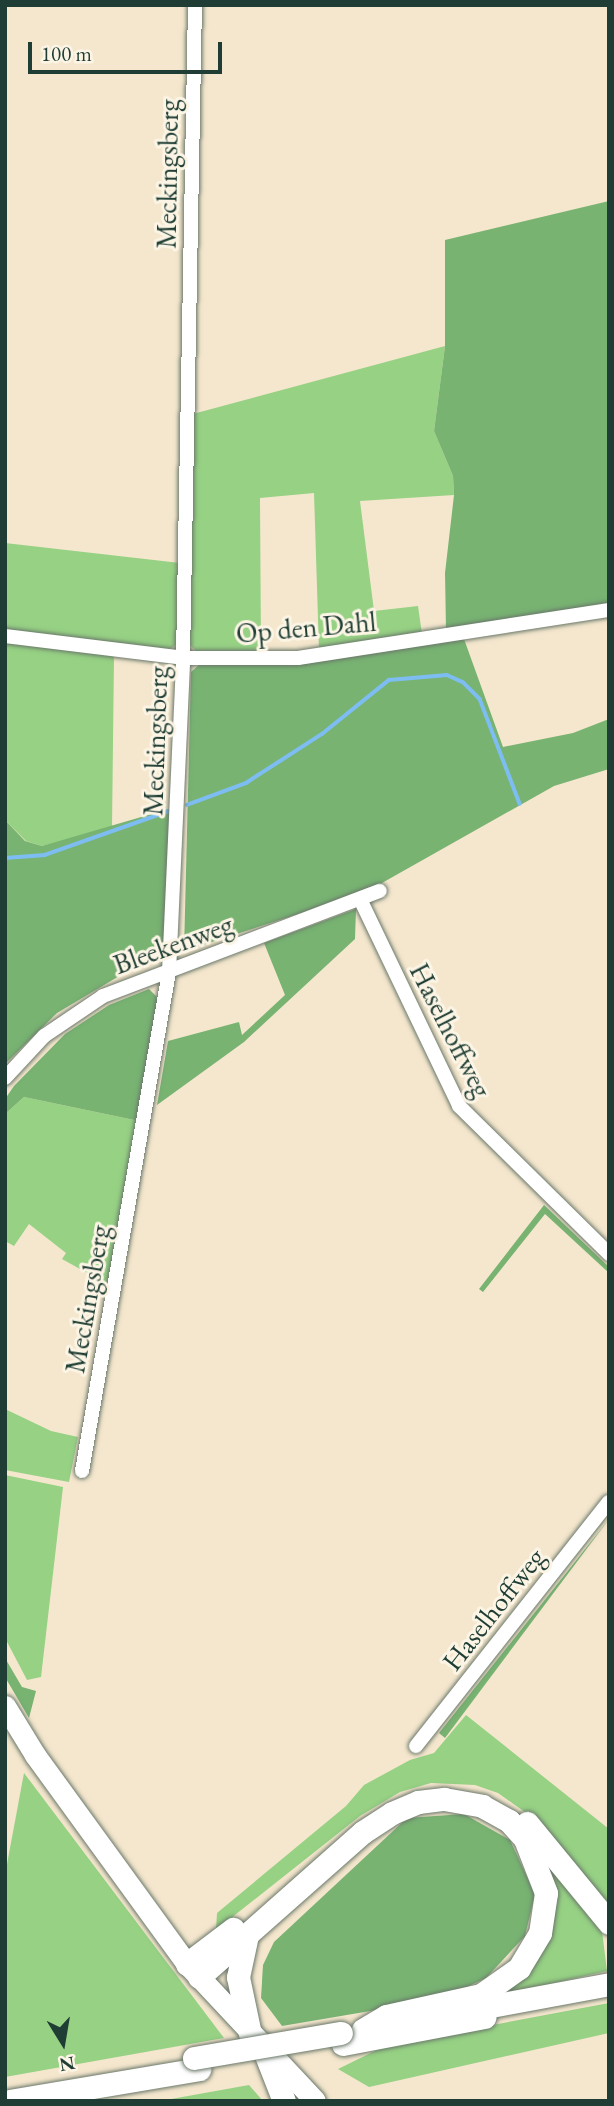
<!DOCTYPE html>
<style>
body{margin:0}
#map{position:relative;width:614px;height:2106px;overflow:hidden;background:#f5e7ce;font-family:"EB Garamond",serif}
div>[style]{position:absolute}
.green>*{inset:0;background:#96d184}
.forest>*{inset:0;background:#78b372}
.stream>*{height:3.5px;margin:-1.75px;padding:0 1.75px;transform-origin:1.75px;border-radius:1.75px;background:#7ebdf2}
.roads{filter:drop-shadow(0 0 2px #6a786a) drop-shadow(0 0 2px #6a786a)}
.minor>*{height:14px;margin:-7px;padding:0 7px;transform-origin:7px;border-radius:7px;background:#fff}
.primary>*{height:21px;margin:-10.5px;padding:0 10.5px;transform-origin:10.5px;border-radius:10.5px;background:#fff}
.trunk>*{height:23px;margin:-11.5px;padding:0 11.5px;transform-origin:11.5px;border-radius:11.5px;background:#fff}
.bridges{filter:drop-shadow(0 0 2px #6a786a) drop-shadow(0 0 2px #6a786a)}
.trunk-bridge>*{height:23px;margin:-11.5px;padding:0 11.5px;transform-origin:11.5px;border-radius:11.5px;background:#fff}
span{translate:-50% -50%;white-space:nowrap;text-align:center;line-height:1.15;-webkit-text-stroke:6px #fcf5e5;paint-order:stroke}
.street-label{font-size:28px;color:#1f3d34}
.frame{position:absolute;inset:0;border:7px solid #1f3d34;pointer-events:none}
.north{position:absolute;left:28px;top:2008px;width:70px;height:70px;-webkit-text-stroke:5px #fcf5e5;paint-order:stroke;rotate:169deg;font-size:19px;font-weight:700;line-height:28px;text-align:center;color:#1f3d34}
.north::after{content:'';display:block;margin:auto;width:24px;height:32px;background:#1f3d34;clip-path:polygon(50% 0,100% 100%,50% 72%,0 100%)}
.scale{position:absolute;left:28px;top:42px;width:194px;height:32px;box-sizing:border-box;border:4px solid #1f3d34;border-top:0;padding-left:9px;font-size:21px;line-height:24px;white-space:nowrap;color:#1f3d34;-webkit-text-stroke:5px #fcf5e5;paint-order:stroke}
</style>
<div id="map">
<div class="green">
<i style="clip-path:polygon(445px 346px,434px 431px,453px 476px,454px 495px,360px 501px,374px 611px,418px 606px,422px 634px,319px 650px,314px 493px,260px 498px,261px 652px,197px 652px,189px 644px,189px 415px)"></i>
<i style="clip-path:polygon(5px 543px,180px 563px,178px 643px,169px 650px,5px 629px)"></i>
<i style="clip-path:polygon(5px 642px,114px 655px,112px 829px,42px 846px,26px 841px,5px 820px)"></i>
<i style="clip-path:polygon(24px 1097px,139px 1121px,109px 1285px,62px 1259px,66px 1253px,29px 1224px,14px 1246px,5px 1241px,5px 1114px)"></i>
<i style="clip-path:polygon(5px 1409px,51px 1431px,78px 1437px,69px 1482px,5px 1470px)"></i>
<i style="clip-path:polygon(5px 1475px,63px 1487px,41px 1677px,27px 1680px,5px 1638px)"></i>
<i style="clip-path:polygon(466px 1715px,609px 1829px,609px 1910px,559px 1844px,529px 1815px,498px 1793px,475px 1785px,431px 1783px,400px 1792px,360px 1816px,216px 1930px,217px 1913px,346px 1806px,364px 1785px,410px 1760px,434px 1753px)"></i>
<i style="clip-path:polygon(24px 1773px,224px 2038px,5px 2077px,5px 1875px)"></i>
<i style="clip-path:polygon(539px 1847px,602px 1931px,607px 1971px,493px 1997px,532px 1963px)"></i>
<i style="clip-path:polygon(609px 2003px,609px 2033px,369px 2087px,338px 2069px,387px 2045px)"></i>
<i style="clip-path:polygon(249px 2085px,263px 2101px,160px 2101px)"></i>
</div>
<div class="forest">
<i style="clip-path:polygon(609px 201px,609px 604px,446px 630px,445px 573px,454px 495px,453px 476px,434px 431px,445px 346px,445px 240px)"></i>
<i style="clip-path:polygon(464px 639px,503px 747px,573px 733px,609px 719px,609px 769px,554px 786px,366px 892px,184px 951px,191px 672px,200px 664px,303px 664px)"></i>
<i style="clip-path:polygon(172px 808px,168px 947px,57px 1013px,5px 1064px,5px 820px,25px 841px,42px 846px)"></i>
<i style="clip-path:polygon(356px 909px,355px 939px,244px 1042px,157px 1105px,168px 1041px,239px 1022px,242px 1035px,285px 995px,264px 943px)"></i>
<i style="clip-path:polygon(149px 989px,159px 999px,139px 1121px,24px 1097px,5px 1114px,5px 1099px,14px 1086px,65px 1034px,109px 1005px)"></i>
<i style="clip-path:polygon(544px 1205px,609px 1267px,609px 1273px,545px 1214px,483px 1292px,479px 1289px)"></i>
<i style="clip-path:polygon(609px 1519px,445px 1738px,439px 1733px)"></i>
<i style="clip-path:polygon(5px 1658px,22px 1687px,36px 1691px,29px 1718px,5px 1677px)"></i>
<i style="clip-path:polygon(464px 1814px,510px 1840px,535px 1894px,525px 1936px,486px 1978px,441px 1999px,282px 2026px,261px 1998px,263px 1965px,274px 1942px,407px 1818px)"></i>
</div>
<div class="stream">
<i style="left:187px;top:805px;width:63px;rotate:-20.4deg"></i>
<i style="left:246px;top:783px;width:90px;rotate:-32.8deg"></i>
<i style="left:322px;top:734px;width:86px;rotate:-38.9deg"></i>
<i style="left:389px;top:680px;width:58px;rotate:-4.9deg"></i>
<i style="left:447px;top:675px;width:17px;rotate:24deg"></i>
<i style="left:463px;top:682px;width:24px;rotate:45deg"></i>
<i style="left:480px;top:699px;width:112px;rotate:69.1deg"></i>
<i style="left:5px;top:858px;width:40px;rotate:-4.3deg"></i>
<i style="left:45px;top:855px;width:135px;rotate:-19.5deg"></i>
</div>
<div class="roads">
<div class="minor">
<i style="left:5px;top:636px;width:179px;rotate:7deg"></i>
<i style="left:183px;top:658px;width:115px"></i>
<i style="left:298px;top:658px;width:315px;rotate:-8.8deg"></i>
<i style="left:361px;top:901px;width:227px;rotate:64.4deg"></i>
<i style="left:459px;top:1106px;width:211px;rotate:44.6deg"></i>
<i style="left:5px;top:1078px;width:57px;rotate:-47.1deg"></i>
<i style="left:44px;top:1036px;width:71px;rotate:-34.1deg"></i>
<i style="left:103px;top:996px;width:296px;rotate:-20.8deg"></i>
<i style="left:82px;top:1471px;width:507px;rotate:-80.11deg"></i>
<i style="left:169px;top:972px;width:314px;rotate:-87.4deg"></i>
<i style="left:183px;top:658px;width:653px;rotate:-88.95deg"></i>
<i style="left:416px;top:1746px;width:311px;rotate:-51.7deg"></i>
</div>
<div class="primary">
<i style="left:5px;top:1706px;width:57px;rotate:58.5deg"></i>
<i style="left:35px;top:1755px;width:258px;rotate:54deg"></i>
<i style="left:187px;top:1964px;width:187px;rotate:46.9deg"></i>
</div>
<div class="trunk">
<i style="left:527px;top:1823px;width:129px;rotate:50.6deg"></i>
<i style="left:247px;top:1935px;width:43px;rotate:102.1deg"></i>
<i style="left:238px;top:1977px;width:58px;rotate:78.1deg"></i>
<i style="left:187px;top:1964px;width:58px;rotate:-37.3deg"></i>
<i style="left:199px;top:1977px;width:219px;rotate:-41.5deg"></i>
<i style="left:363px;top:1832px;width:35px;rotate:-33deg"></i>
<i style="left:392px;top:1813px;width:28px;rotate:-23deg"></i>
<i style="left:418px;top:1802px;width:26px;rotate:-7deg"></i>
<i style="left:444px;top:1799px;width:39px;rotate:10deg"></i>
<i style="left:482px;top:1806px;width:31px;rotate:29deg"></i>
<i style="left:509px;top:1821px;width:24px;rotate:48deg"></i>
<i style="left:525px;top:1839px;width:58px;rotate:68.7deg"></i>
<i style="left:546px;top:1893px;width:40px;rotate:98.5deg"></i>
<i style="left:540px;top:1933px;width:41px;rotate:121deg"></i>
<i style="left:519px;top:1968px;width:47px;rotate:144.6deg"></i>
<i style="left:481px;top:1995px;width:97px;rotate:167.5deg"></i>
<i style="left:386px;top:2016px;width:27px;rotate:149deg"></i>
<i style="left:464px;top:2011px;width:147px;rotate:-10.5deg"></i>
<i style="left:343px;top:2044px;width:144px;rotate:-10.8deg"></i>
<i style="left:264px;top:2050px;width:55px;rotate:68.6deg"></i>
<i style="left:10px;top:2101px;width:192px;rotate:-9.6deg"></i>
</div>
</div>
<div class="bridges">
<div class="trunk-bridge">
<i style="left:194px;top:2058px;width:149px;rotate:-9.7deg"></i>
</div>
</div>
<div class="street-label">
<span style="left:167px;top:174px;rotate:-89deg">Meckingsberg</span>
<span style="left:306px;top:627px;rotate:-5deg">Op den Dahl</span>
<span style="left:155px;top:741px;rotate:-88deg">Meckingsberg</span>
<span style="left:173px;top:944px;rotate:-20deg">Bleekenweg</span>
<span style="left:451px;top:1030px;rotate:63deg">Haselhoffweg</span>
<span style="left:87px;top:1299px;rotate:-80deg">Meckingsberg</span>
<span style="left:493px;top:1609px;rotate:-52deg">Haselhoffweg</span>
</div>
<div class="frame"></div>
<div class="north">N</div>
<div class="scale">100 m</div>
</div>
